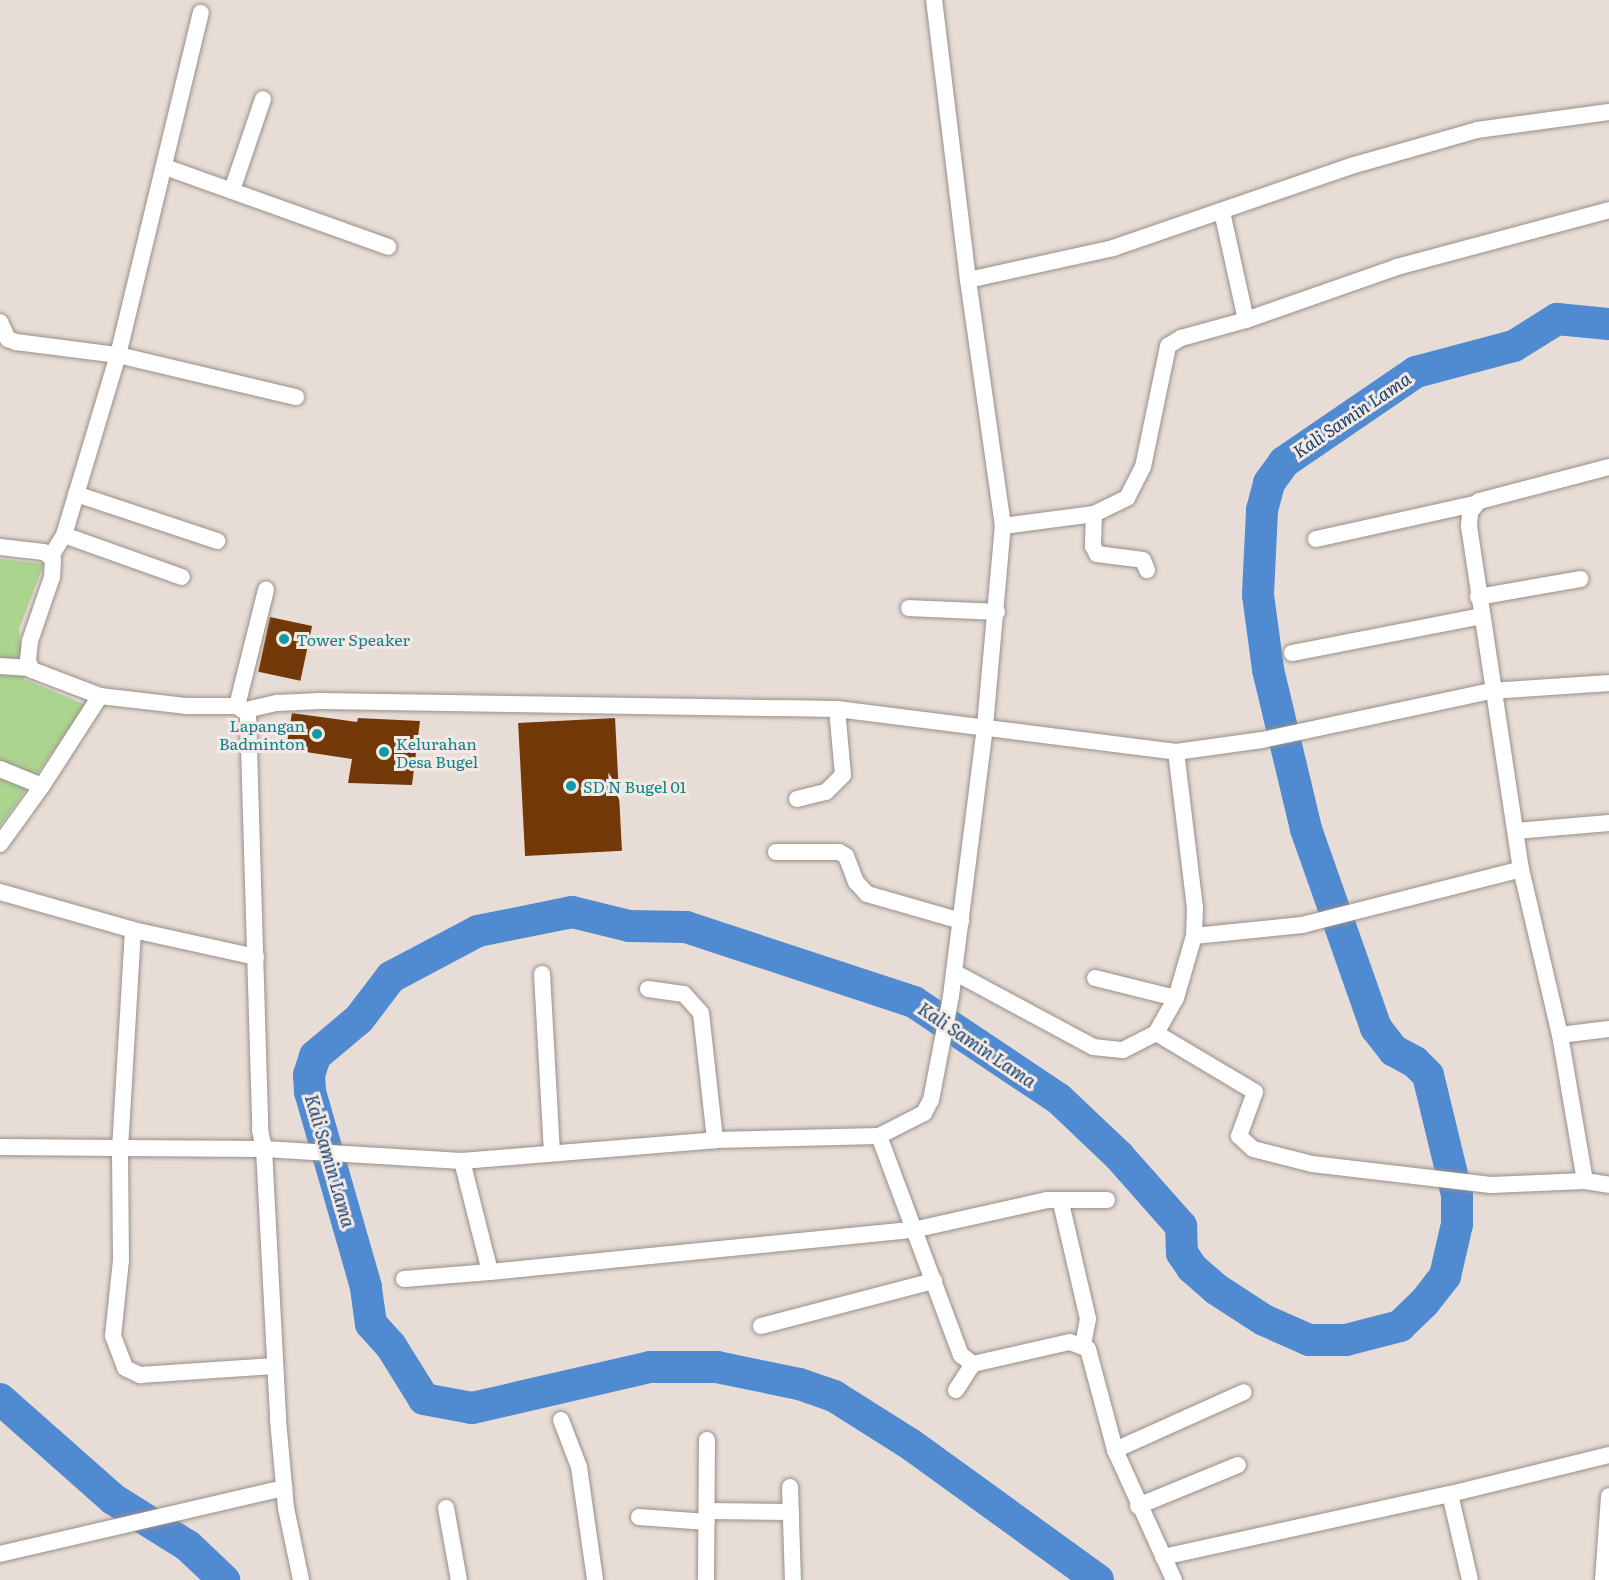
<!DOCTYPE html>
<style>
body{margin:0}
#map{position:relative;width:1609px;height:1580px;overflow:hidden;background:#e8ddd6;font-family:Literata,serif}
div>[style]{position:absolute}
.green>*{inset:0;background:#abd48f}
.river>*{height:32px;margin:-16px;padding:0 16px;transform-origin:16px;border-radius:16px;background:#508ad1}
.building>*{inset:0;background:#733808;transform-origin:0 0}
.roads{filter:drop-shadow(0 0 2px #998f89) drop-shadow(0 0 2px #998f89)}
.street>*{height:16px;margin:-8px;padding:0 8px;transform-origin:8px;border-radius:8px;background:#fff}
.dots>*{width:16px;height:16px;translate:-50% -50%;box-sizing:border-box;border:3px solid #f5eae3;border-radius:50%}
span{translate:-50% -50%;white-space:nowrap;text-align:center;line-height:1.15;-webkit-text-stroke:6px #f5eae3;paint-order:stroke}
.culture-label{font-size:16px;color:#0d838f}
.left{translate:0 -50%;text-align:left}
.right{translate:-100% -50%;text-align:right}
.water-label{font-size:18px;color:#173f6e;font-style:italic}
</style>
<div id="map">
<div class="green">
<i style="clip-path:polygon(0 559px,44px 564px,19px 629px,24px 679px,86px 705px,0 826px)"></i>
</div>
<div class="river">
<i style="left:0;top:1399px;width:151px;rotate:41.5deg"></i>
<i style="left:113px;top:1499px;width:89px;rotate:32.1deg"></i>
<i style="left:188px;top:1546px;width:50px;rotate:43.4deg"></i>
<i style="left:1098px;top:1580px;width:232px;rotate:-144.1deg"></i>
<i style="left:910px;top:1444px;width:90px;rotate:-147.7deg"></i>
<i style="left:834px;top:1396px;width:37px;rotate:-161deg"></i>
<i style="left:799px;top:1384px;width:84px;rotate:-168.3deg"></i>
<i style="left:717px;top:1367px;width:67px;rotate:180deg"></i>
<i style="left:650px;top:1367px;width:183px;rotate:167deg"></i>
<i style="left:472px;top:1408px;width:49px;rotate:-169.4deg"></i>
<i style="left:424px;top:1399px;width:62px;rotate:-121.9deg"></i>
<i style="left:391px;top:1346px;width:30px;rotate:-132deg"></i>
<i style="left:371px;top:1324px;width:37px;rotate:-98deg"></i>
<i style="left:366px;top:1287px;width:203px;rotate:-106deg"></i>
<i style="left:310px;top:1092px;width:17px;rotate:-93deg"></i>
<i style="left:309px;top:1075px;width:20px;rotate:-72deg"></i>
<i style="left:315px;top:1056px;width:57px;rotate:-40.1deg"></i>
<i style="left:359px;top:1019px;width:53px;rotate:-52.7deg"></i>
<i style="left:391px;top:977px;width:98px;rotate:-27.9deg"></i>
<i style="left:478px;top:931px;width:96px;rotate:-11.4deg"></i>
<i style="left:572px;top:912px;width:59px;rotate:13.8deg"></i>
<i style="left:629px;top:926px;width:57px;rotate:1deg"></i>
<i style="left:686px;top:927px;width:240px;rotate:18.2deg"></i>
<i style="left:914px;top:1002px;width:174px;rotate:33.8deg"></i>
<i style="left:1059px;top:1099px;width:83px;rotate:43.5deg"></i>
<i style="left:1119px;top:1156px;width:94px;rotate:48.5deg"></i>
<i style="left:1181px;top:1226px;width:27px;rotate:88deg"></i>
<i style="left:1182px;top:1253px;width:18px;rotate:56deg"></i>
<i style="left:1192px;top:1268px;width:32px;rotate:41deg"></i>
<i style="left:1216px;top:1289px;width:57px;rotate:32.9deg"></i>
<i style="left:1264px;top:1320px;width:49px;rotate:24deg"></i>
<i style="left:1309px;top:1340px;width:37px"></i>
<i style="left:1346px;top:1340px;width:56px;rotate:-14.5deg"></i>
<i style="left:1400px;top:1326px;width:33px;rotate:-44deg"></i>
<i style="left:1424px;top:1303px;width:34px;rotate:-52deg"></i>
<i style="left:1445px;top:1276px;width:53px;rotate:-77deg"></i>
<i style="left:1457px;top:1224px;width:29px;rotate:-90deg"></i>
<i style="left:1457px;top:1195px;width:123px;rotate:-103.6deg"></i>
<i style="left:1428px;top:1075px;width:18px;rotate:-135deg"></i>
<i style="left:1415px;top:1062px;width:24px;rotate:-152deg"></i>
<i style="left:1394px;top:1051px;width:29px;rotate:-128deg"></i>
<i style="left:1376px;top:1028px;width:211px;rotate:-109.4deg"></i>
<i style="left:1306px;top:829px;width:164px;rotate:-103.4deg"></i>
<i style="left:1268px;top:669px;width:75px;rotate:-97.7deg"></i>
<i style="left:1258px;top:595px;width:85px;rotate:-87.3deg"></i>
<i style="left:1262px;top:510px;width:28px;rotate:-75deg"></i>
<i style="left:1269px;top:483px;width:26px;rotate:-54deg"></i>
<i style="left:1284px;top:462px;width:160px;rotate:-34.3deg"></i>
<i style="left:1416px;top:372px;width:101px;rotate:-14.9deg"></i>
<i style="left:1514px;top:346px;width:51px;rotate:-32.1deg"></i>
<i style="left:1557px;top:319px;width:52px;rotate:5.5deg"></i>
</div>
<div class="building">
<i style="left:270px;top:617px;width:43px;height:56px;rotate:12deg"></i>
<i style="clip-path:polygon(292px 713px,357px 722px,358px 718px,420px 721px,412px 785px,348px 783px,352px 759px,286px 749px)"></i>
<i style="left:615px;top:718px;width:133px;height:97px;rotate:87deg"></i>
</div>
<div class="roads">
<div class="street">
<i style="left:165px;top:167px;width:237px;rotate:19.7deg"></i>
<i style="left:232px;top:190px;width:96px;rotate:-71.2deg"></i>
<i style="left:968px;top:280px;width:148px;rotate:-12.4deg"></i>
<i style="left:1113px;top:248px;width:252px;rotate:-19deg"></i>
<i style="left:1351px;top:166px;width:131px;rotate:-15.9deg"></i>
<i style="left:1477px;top:130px;width:133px;rotate:-7.8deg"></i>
<i style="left:1246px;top:320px;width:160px;rotate:-19.3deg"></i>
<i style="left:1397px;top:267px;width:220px;rotate:-15deg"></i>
<i style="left:0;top:322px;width:19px;rotate:65deg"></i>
<i style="left:8px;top:339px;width:9px;rotate:21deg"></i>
<i style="left:16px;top:342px;width:103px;rotate:7.3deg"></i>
<i style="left:118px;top:355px;width:183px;rotate:13.3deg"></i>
<i style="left:1609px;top:467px;width:134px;rotate:165.3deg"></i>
<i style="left:1479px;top:501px;width:14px;rotate:129deg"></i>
<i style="left:1470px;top:512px;width:14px;rotate:94deg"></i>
<i style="left:1469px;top:526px;width:347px;rotate:81.4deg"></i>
<i style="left:1521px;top:869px;width:171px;rotate:76.8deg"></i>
<i style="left:1560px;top:1035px;width:148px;rotate:80.3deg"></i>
<i style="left:1585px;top:1181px;width:24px;rotate:9deg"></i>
<i style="left:76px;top:494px;width:149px;rotate:18.4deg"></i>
<i style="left:1094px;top:514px;width:32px;rotate:92deg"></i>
<i style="left:1093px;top:546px;width:9px;rotate:63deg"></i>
<i style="left:1097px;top:554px;width:46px;rotate:7.4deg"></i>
<i style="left:1143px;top:560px;width:11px;rotate:68deg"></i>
<i style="left:1003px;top:526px;width:92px;rotate:-7.5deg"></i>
<i style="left:1094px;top:514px;width:37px;rotate:-26deg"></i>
<i style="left:1127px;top:498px;width:35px;rotate:-63deg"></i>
<i style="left:1143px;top:467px;width:124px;rotate:-78.3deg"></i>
<i style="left:1168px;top:346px;width:15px;rotate:-32deg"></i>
<i style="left:1181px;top:338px;width:67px;rotate:-15.5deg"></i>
<i style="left:1246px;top:320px;width:111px;rotate:-102.5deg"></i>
<i style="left:64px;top:535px;width:125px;rotate:19.6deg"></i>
<i style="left:1316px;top:539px;width:162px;rotate:-12.5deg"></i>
<i style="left:0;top:547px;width:44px;rotate:6.5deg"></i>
<i style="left:44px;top:552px;width:11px;rotate:38deg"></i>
<i style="left:53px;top:559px;width:18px;rotate:93deg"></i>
<i style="left:52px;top:577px;width:68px;rotate:109deg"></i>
<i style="left:30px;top:641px;width:20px;rotate:96deg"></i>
<i style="left:28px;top:661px;width:10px;rotate:66deg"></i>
<i style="left:32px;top:670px;width:73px;rotate:20.9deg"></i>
<i style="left:100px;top:696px;width:88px;rotate:6.6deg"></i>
<i style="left:187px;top:706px;width:50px"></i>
<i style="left:237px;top:706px;width:14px;rotate:36deg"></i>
<i style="left:248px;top:714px;width:416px;rotate:88.3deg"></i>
<i style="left:260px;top:1130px;width:19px;rotate:78deg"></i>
<i style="left:264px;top:1149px;width:198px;rotate:3.5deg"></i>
<i style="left:462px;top:1161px;width:254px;rotate:-4.7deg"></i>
<i style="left:715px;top:1140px;width:164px;rotate:-1.4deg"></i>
<i style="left:879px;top:1136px;width:234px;rotate:69.5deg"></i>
<i style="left:961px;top:1355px;width:15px;rotate:37deg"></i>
<i style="left:973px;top:1364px;width:99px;rotate:-12.8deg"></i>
<i style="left:1070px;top:1342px;width:19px;rotate:21deg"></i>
<i style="left:1088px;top:1349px;width:105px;rotate:75deg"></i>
<i style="left:1115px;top:1450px;width:143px;rotate:65.6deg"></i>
<i style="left:51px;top:556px;width:25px;rotate:-58deg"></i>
<i style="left:64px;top:535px;width:188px;rotate:-73.3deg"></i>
<i style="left:118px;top:355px;width:352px;rotate:-76.4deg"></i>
<i style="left:1478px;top:597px;width:104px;rotate:-10deg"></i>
<i style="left:909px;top:608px;width:88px;rotate:2.6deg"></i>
<i style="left:1292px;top:653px;width:194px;rotate:-11deg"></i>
<i style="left:0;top:666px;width:30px;rotate:4deg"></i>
<i style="left:237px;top:706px;width:120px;rotate:-76deg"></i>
<i style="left:246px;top:710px;width:32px;rotate:-13deg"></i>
<i style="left:277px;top:703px;width:43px;rotate:-2.7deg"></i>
<i style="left:320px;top:701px;width:517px;rotate:0.89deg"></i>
<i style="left:837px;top:709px;width:342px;rotate:7.2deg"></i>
<i style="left:1176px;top:752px;width:87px;rotate:-7.9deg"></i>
<i style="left:1262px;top:740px;width:234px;rotate:-12.1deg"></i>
<i style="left:1491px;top:691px;width:118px;rotate:-3.9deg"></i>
<i style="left:0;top:769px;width:45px;rotate:22deg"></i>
<i style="left:797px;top:799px;width:30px;rotate:-14deg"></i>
<i style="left:826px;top:792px;width:24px;rotate:-45deg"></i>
<i style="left:843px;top:775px;width:66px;rotate:-95.2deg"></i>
<i style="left:1516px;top:831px;width:93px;rotate:-4.9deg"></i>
<i style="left:0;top:844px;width:72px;rotate:-54.1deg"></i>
<i style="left:42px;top:786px;width:107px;rotate:-57.2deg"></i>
<i style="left:776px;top:852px;width:63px"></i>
<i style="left:839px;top:852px;width:8px;rotate:30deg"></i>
<i style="left:846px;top:856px;width:28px;rotate:69deg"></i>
<i style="left:856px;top:882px;width:16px;rotate:47deg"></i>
<i style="left:867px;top:894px;width:98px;rotate:16deg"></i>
<i style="left:0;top:892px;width:138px;rotate:15.9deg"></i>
<i style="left:133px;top:930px;width:126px;rotate:12.4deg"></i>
<i style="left:133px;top:930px;width:218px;rotate:93.4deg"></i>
<i style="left:120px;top:1148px;width:144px;rotate:0.4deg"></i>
<i style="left:264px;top:1149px;width:271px;rotate:87deg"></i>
<i style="left:278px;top:1420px;width:88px;rotate:84.8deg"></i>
<i style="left:286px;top:1508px;width:74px;rotate:78.2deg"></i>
<i style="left:1194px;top:936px;width:109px;rotate:-5.8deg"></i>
<i style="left:1302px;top:925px;width:226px;rotate:-14.3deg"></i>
<i style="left:954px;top:972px;width:158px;rotate:28.3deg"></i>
<i style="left:1093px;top:1047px;width:30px;rotate:6deg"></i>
<i style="left:1123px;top:1050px;width:37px;rotate:-27deg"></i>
<i style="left:1156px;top:1033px;width:40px;rotate:-60.3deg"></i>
<i style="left:1176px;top:998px;width:65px;rotate:-73.8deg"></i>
<i style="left:1194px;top:936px;width:28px;rotate:-88deg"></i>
<i style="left:1195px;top:908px;width:157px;rotate:-96.9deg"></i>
<i style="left:542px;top:974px;width:178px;rotate:86.8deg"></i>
<i style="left:1095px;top:978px;width:83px;rotate:13.9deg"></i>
<i style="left:648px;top:989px;width:36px;rotate:8deg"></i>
<i style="left:684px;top:994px;width:25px;rotate:48deg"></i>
<i style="left:701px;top:1013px;width:128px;rotate:83.7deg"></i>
<i style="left:1156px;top:1033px;width:115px;rotate:30.8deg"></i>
<i style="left:1255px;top:1092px;width:47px;rotate:110deg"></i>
<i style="left:1239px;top:1136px;width:19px;rotate:43deg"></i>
<i style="left:1253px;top:1149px;width:61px;rotate:14.3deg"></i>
<i style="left:1312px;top:1164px;width:180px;rotate:6.7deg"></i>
<i style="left:1491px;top:1185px;width:94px;rotate:-2.4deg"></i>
<i style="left:1560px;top:1035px;width:49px;rotate:-7deg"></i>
<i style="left:879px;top:1136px;width:51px;rotate:-27.1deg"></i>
<i style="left:924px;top:1113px;width:15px;rotate:-62deg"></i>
<i style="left:931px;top:1100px;width:106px;rotate:-79.1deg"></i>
<i style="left:951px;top:996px;width:272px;rotate:-82.8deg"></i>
<i style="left:985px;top:726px;width:201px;rotate:-84.9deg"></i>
<i style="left:1003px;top:526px;width:248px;rotate:-98.1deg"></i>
<i style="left:968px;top:280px;width:282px;rotate:-96.9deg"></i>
<i style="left:0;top:1147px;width:120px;rotate:0.5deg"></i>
<i style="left:120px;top:1148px;width:112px;rotate:89.5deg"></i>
<i style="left:121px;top:1260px;width:76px;rotate:96deg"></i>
<i style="left:113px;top:1336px;width:34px;rotate:69deg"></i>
<i style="left:125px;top:1368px;width:17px;rotate:25deg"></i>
<i style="left:140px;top:1375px;width:134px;rotate:-3.8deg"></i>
<i style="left:462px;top:1161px;width:114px;rotate:75.8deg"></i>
<i style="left:490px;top:1272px;width:425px;rotate:-5.7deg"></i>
<i style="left:913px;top:1230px;width:137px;rotate:-12.6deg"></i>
<i style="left:1047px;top:1200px;width:60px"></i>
<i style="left:1061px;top:1203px;width:119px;rotate:76.9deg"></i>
<i style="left:1088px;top:1319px;width:26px;rotate:101deg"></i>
<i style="left:404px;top:1279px;width:86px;rotate:-4.7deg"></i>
<i style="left:761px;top:1326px;width:179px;rotate:-14.6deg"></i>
<i style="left:956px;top:1390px;width:31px;rotate:-57deg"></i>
<i style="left:561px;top:1420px;width:50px;rotate:69deg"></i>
<i style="left:579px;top:1467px;width:114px;rotate:81.9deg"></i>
<i style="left:1115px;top:1450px;width:141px;rotate:-24.2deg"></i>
<i style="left:790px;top:1487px;width:93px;rotate:88.2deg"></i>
<i style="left:1450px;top:1494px;width:164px;rotate:-13.8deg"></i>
<i style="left:1138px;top:1506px;width:108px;rotate:-22.3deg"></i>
<i style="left:446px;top:1508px;width:73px;rotate:79.8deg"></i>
<i style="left:707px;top:1511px;width:84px;rotate:0.7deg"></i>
<i style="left:639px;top:1517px;width:68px;rotate:4.2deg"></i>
<i style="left:0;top:1554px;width:292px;rotate:-13.1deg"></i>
<i style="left:1163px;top:1557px;width:294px;rotate:-12.4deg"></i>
<i style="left:1450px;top:1494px;width:88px;rotate:76.9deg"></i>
<i style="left:706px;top:1580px;width:140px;rotate:-89.6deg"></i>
<i style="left:1603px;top:1580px;width:84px;rotate:-85.9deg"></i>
</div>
</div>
<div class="dots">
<i style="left:284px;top:639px;background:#0f9aa8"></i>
<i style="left:317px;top:734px;background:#0f9aa8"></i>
<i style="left:384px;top:752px;background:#0f9aa8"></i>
<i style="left:571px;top:786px;background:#0f9aa8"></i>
</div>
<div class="culture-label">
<span class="left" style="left:296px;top:639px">Tower Speaker</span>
<span class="right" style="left:305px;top:734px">Lapangan<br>Badminton</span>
<span class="left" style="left:396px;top:752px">Kelurahan<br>Desa Bugel</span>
<span class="left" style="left:583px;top:786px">SD N Bugel 01</span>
</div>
<div class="water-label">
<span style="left:1352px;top:415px;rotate:-34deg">Kali Samin Lama</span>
<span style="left:977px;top:1045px;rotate:34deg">Kali Samin Lama</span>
<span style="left:330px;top:1161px;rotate:74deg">Kali Samin Lama</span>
</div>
</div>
